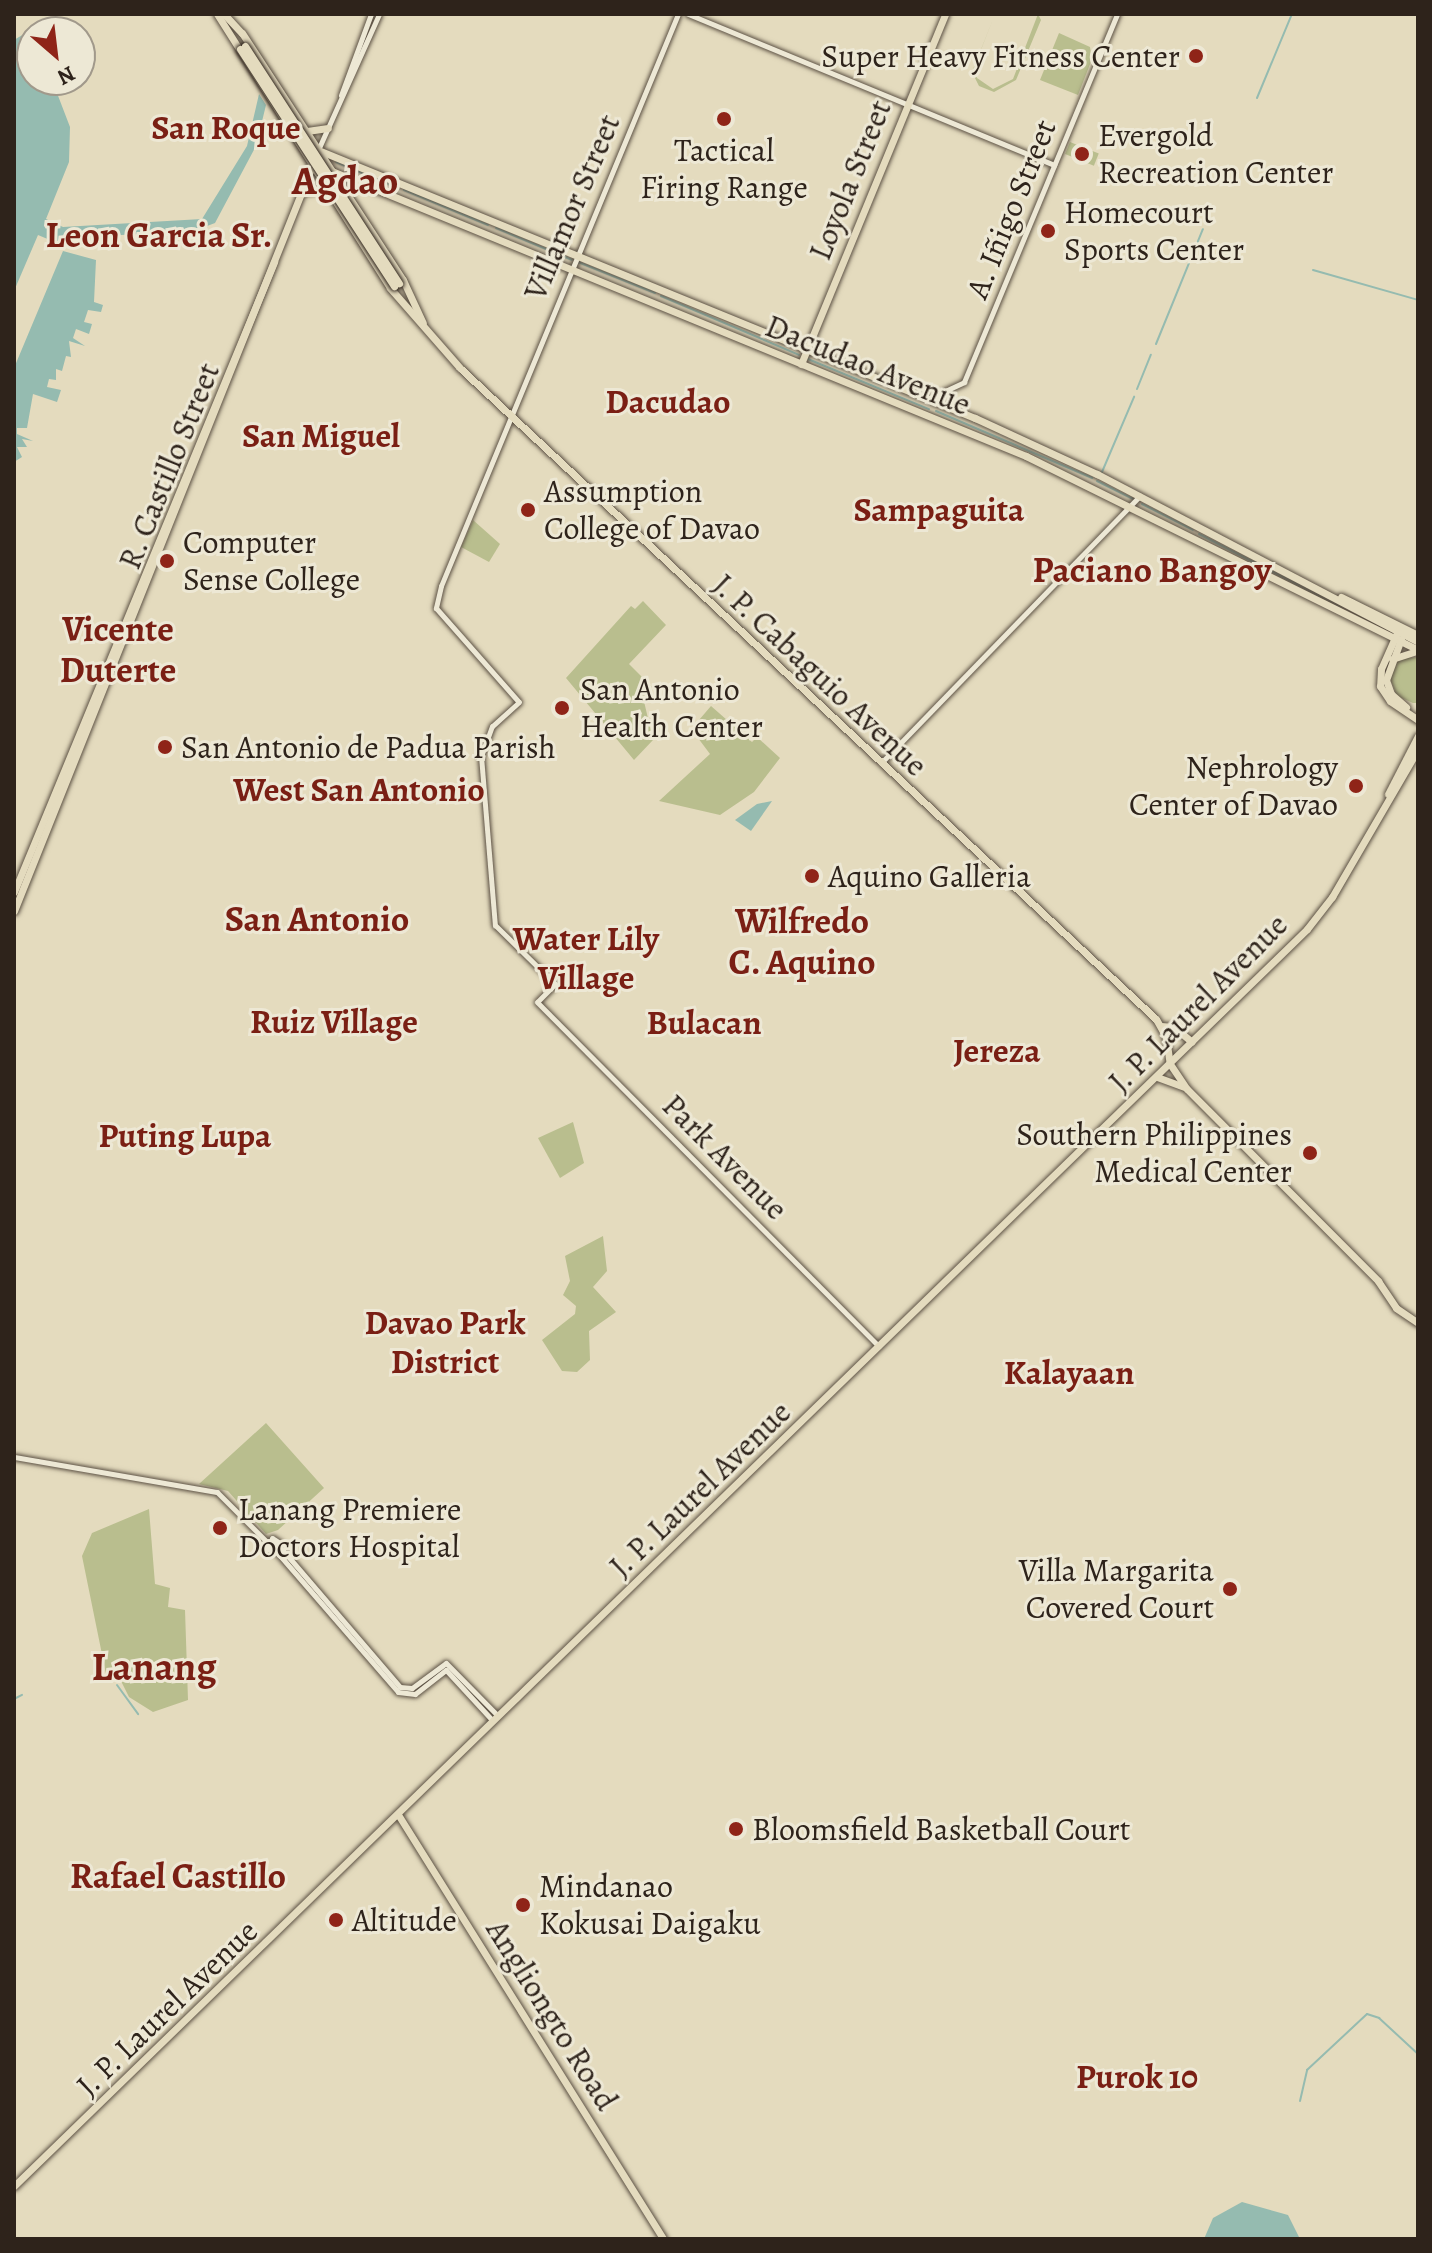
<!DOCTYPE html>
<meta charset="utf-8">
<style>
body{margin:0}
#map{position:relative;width:1432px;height:2253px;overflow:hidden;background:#e4dbbe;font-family:Alegreya,serif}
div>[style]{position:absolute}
.green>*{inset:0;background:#b9be8e;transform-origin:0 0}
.water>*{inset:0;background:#95bbb0}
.stream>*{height:2px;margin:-1px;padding:0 1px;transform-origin:1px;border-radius:1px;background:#95bbb0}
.roads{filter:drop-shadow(0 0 2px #5c5144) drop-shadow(0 0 2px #5c5144)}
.minor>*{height:5px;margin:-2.5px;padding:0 2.5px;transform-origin:2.5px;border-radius:2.5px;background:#ede8d5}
.major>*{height:7px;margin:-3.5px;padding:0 3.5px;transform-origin:3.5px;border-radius:3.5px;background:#e4dbbe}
.bridges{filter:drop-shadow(0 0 2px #2e231b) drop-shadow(0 0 2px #2e231b)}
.major-bridge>*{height:7px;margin:-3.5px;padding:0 3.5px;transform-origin:3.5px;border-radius:3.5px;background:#e4dbbe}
.dots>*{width:22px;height:22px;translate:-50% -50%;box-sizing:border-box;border:4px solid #ede8d5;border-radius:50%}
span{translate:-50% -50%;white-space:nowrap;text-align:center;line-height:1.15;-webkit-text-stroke:6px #ede8d5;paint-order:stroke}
.poi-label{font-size:32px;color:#2e231b}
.right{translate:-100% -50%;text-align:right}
.left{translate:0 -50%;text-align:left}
.street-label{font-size:32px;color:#2e231b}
.neighbourhood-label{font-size:34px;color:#7a1f14;font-weight:700}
.quarter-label{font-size:36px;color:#7a1f14;font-weight:700}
.district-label{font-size:40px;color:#7a1f14;font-weight:700}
.frame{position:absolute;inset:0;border:16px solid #2e231b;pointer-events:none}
.north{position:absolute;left:16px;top:16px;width:80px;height:80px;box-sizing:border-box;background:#ede8d5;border:2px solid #a1998b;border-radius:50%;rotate:152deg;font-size:22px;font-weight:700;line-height:32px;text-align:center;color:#2e231b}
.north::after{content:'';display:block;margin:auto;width:28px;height:36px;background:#8f2418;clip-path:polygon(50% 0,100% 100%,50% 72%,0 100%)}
</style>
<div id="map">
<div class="green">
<i style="clip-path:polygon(995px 14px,975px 65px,977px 78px,993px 89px,1013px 79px,1038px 14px,1041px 20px,1016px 80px,994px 92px,979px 86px,972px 72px)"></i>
<i style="clip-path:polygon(1059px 33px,1090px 47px,1092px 59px,1078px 95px,1040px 80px)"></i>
<i style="left:1070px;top:142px;width:31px;height:13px;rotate:22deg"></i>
<i style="clip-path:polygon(473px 520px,500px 544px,489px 562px,461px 547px)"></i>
<i style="clip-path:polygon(643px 601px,666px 625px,629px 664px,652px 687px,643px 697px,653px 740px,634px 760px,566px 678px,631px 606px,635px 609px)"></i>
<i style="clip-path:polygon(1418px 657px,1418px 703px,1413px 703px,1397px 696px,1389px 676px,1397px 659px)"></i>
<i style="clip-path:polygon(711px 706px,752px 742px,757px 737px,780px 758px,754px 792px,720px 815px,659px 801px,710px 754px,698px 738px,699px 720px)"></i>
<i style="clip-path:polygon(573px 1122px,584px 1163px,560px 1178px,538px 1138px)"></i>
<i style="clip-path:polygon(603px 1236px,607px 1271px,593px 1287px,616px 1312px,589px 1331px,590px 1360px,577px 1372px,562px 1371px,542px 1340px,575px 1314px,576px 1306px,563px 1295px,570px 1281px,565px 1256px)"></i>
<i style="clip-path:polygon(266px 1423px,324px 1488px,278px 1530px,266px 1534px,228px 1491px,199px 1484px)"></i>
<i style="clip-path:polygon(149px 1509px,155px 1584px,170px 1588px,168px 1607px,185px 1610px,188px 1700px,153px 1712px,129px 1697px,118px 1675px,106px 1674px,82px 1556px,92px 1533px)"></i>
</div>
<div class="water">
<i style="clip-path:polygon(29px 31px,32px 80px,52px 80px,70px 127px,69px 162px,46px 219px,63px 227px,202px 219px,247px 146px,259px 94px,266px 105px,256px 146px,215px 223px,194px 231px,67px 238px,62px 245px,38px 235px,14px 291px,14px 40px)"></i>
<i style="clip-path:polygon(63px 251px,96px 260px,94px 302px,103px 305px,101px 312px,88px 310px,84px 322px,92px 324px,89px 334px,76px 329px,73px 338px,85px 346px,69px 341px,71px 357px,66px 356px,62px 371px,56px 369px,56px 380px,49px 379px,47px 387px,61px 390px,57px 402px,33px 394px,27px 428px,17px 428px,17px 434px,33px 441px,22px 439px,27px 447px,17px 447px,22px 457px,14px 462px,14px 368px)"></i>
<i style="clip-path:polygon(772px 801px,751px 831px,735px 820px,757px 804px)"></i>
<i style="clip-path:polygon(1242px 2202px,1288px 2215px,1300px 2239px,1204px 2239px,1213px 2218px)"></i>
</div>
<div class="stream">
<i style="left:1257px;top:98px;width:91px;rotate:-67.4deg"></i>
<i style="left:336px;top:162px;width:67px;rotate:22.8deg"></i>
<i style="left:404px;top:190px;width:91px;rotate:22.6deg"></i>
<i style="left:496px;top:228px;width:82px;rotate:22.8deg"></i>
<i style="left:578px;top:262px;width:83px;rotate:21.9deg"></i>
<i style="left:1313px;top:270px;width:109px;rotate:15.9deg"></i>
<i style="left:661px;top:296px;width:150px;rotate:23.1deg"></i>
<i style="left:1156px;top:344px;width:124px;rotate:-67.8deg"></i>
<i style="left:808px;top:359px;width:131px;rotate:22.5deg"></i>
<i style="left:1137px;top:389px;width:37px;rotate:-68deg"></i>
<i style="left:936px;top:411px;width:170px;rotate:23.2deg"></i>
<i style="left:1102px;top:472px;width:82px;rotate:-66.9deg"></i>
<i style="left:1097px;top:481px;width:40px;rotate:26.6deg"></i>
<i style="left:1142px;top:504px;width:57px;rotate:27deg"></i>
<i style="left:1199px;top:534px;width:160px;rotate:27.2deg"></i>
<i style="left:117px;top:1685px;width:36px;rotate:54deg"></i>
<i style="left:14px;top:1699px;width:9px;rotate:-27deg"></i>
<i style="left:1300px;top:2101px;width:32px;rotate:-77deg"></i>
<i style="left:1307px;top:2070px;width:82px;rotate:-43deg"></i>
<i style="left:1367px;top:2014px;width:13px;rotate:18deg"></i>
<i style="left:1379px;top:2018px;width:53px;rotate:42.7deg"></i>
</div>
<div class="roads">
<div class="minor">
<i style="left:678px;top:14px;width:619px;rotate:112.51deg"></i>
<i style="left:441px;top:586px;width:23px;rotate:103deg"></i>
<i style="left:436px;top:608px;width:125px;rotate:48.6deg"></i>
<i style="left:519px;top:702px;width:36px;rotate:138deg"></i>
<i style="left:492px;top:726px;width:32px;rotate:110deg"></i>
<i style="left:481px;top:756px;width:170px;rotate:85.3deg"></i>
<i style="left:495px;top:925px;width:84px;rotate:44.5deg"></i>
<i style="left:555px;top:984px;width:25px;rotate:135deg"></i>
<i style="left:537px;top:1002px;width:485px;rotate:45.2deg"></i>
<i style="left:688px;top:14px;width:396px;rotate:22.4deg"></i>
<i style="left:341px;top:95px;width:86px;rotate:-69.7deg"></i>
<i style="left:318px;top:150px;width:149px;rotate:-65.8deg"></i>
<i style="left:928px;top:399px;width:40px;rotate:-25deg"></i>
<i style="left:964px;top:382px;width:399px;rotate:-67.4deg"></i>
<i style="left:881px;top:763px;width:372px;rotate:-45.9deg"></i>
<i style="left:14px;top:1457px;width:206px;rotate:9.8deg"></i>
<i style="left:217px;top:1492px;width:71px;rotate:45deg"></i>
<i style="left:280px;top:1547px;width:184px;rotate:49.4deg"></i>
<i style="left:400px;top:1687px;width:12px;rotate:5deg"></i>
<i style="left:412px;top:1688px;width:42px;rotate:-36.3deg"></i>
<i style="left:276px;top:1551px;width:9px;rotate:-63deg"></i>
<i style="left:280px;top:1543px;width:9px;rotate:-148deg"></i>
<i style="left:272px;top:1538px;width:12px;rotate:110deg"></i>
<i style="left:268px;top:1549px;width:8px;rotate:14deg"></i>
<i style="left:276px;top:1551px;width:186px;rotate:49.1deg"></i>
<i style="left:398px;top:1692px;width:17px;rotate:7deg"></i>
<i style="left:415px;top:1694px;width:39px;rotate:-38deg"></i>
<i style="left:446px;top:1670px;width:69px;rotate:47.3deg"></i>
<i style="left:446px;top:1663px;width:74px;rotate:45.5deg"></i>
</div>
<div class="major">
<i style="left:217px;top:14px;width:324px;rotate:57.7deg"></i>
<i style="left:390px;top:288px;width:106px;rotate:48.8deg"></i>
<i style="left:460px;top:368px;width:953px;rotate:43.09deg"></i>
<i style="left:1156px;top:1019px;width:21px;rotate:61deg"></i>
<i style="left:1166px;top:1037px;width:27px;rotate:82deg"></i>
<i style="left:1170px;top:1064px;width:30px;rotate:56deg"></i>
<i style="left:1187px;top:1089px;width:271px;rotate:45.1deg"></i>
<i style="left:1378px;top:1281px;width:32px;rotate:56deg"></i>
<i style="left:1396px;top:1308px;width:27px;rotate:34deg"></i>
<i style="left:224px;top:14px;width:26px;rotate:47deg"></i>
<i style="left:242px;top:33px;width:295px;rotate:56.9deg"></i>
<i style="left:403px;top:280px;width:47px;rotate:65.1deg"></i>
<i style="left:307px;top:131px;width:21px;rotate:-8deg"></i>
<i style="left:318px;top:150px;width:710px;rotate:22.19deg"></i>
<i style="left:975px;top:418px;width:134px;rotate:24.7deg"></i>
<i style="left:1097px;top:474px;width:362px;rotate:27.6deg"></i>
<i style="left:322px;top:167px;width:761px;rotate:22.32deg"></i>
<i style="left:1026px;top:456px;width:437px;rotate:26.3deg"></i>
<i style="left:302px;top:191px;width:23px;rotate:-7deg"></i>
<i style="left:801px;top:364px;width:378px;rotate:-67.6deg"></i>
<i style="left:1341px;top:597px;width:86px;rotate:26.3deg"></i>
<i style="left:1397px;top:633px;width:39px;rotate:114deg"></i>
<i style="left:1381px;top:669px;width:17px;rotate:93deg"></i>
<i style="left:1380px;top:686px;width:18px;rotate:56deg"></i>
<i style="left:1390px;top:701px;width:34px;rotate:34deg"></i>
<i style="left:1401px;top:639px;width:44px;rotate:110.1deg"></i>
<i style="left:1386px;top:680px;width:15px;rotate:70deg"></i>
<i style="left:1391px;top:694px;width:20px;rotate:41deg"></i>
<i style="left:1392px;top:659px;width:26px;rotate:-18deg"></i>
<i style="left:1388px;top:794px;width:65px;rotate:-62.7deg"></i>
<i style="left:14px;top:892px;width:682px;rotate:-67.57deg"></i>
<i style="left:14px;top:911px;width:802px;rotate:-68.2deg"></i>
<i style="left:1161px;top:1026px;width:13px;rotate:4deg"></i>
<i style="left:1174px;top:1027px;width:23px;rotate:40deg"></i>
<i style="left:1157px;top:1077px;width:29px;rotate:20deg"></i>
<i style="left:399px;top:1816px;width:499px;rotate:58deg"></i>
<i style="left:14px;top:2186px;width:1803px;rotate:-44.19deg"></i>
<i style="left:1307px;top:929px;width:41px;rotate:-52deg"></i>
<i style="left:1332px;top:897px;width:171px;rotate:-59.8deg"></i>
</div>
</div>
<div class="bridges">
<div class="major-bridge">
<i style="left:245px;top:46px;width:283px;rotate:57deg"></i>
<i style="left:240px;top:49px;width:283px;rotate:57deg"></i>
</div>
</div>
<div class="dots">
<i style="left:1196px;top:56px;background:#8f2418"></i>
<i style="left:724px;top:119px;background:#8f2418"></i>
<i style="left:1082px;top:154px;background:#8f2418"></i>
<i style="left:1048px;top:231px;background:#8f2418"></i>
<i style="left:528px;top:510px;background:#8f2418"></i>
<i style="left:167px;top:561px;background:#8f2418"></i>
<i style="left:562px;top:708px;background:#8f2418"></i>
<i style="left:165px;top:747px;background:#8f2418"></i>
<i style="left:1356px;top:786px;background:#8f2418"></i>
<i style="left:812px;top:876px;background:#8f2418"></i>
<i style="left:1310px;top:1153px;background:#8f2418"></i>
<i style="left:220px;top:1528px;background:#8f2418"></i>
<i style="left:1230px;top:1589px;background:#8f2418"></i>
<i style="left:736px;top:1829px;background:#8f2418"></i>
<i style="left:523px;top:1905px;background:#8f2418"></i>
<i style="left:336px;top:1920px;background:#8f2418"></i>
</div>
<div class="poi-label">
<span class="right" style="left:1180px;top:56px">Super Heavy Fitness Center</span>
<span class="left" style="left:1098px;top:154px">Evergold<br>Recreation Center</span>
<span style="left:724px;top:169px">Tactical<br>Firing Range</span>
<span class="left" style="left:1064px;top:231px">Homecourt<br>Sports Center</span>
<span class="left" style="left:544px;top:510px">Assumption<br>College of Davao</span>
<span class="left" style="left:183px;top:561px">Computer<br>Sense College</span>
<span class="left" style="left:580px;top:708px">San Antonio<br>Health Center</span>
<span class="left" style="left:181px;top:747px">San Antonio de Padua Parish</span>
<span class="right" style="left:1338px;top:786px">Nephrology<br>Center of Davao</span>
<span class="left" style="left:828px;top:876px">Aquino Galleria</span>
<span class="right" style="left:1292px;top:1153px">Southern Philippines<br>Medical Center</span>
<span class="left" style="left:238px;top:1528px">Lanang Premiere<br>Doctors Hospital</span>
<span class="right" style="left:1214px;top:1589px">Villa Margarita<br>Covered Court</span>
<span class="left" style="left:752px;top:1829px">Bloomsfield Basketball Court</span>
<span class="left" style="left:539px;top:1905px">Mindanao<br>Kokusai Daigaku</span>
<span class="left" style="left:352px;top:1920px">Altitude</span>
</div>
<div class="street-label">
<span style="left:850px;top:180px;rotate:-68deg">Loyola Street</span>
<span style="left:572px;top:207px;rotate:-67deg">Villamor Street</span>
<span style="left:1011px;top:209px;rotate:-68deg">A. Iñigo Street</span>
<span style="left:868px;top:365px;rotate:22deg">Dacudao Avenue</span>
<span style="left:169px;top:466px;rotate:-68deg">R. Castillo Street</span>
<span style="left:820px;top:675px;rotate:43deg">J. P. Cabaguio Avenue</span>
<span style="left:1198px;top:1003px;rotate:-45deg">J. P. Laurel Avenue</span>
<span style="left:725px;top:1157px;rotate:45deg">Park Avenue</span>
<span style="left:700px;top:1489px;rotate:-44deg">J. P. Laurel Avenue</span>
<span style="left:167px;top:2008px;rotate:-44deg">J. P. Laurel Avenue</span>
<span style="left:552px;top:2015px;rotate:58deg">Angliongto Road</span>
</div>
<div class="neighbourhood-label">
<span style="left:226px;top:128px">San Roque</span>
<span style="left:668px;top:402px">Dacudao</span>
<span style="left:321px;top:436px">San Miguel</span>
<span style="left:939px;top:510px">Sampaguita</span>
<span style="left:359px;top:790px">West San Antonio</span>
<span style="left:586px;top:958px">Water Lily<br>Village</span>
<span style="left:334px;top:1022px">Ruiz Village</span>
<span style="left:704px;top:1023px">Bulacan</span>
<span style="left:997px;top:1051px">Jereza</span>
<span style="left:185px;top:1136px">Puting Lupa</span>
<span style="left:445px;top:1342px">Davao Park<br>District</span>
<span style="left:1069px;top:1373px">Kalayaan</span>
<span style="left:1137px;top:2077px">Purok 10</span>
</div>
<div class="quarter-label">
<span style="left:159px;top:235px">Leon Garcia Sr.</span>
<span style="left:1152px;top:570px">Paciano Bangoy</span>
<span style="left:118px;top:649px">Vicente<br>Duterte</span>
<span style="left:317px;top:919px">San Antonio</span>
<span style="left:802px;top:941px">Wilfredo<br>C. Aquino</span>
<span style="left:178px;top:1876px">Rafael Castillo</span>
</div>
<div class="district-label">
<span style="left:345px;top:181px">Agdao</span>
<span style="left:154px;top:1667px">Lanang</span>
</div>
<div class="frame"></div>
<div class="north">N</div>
</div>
